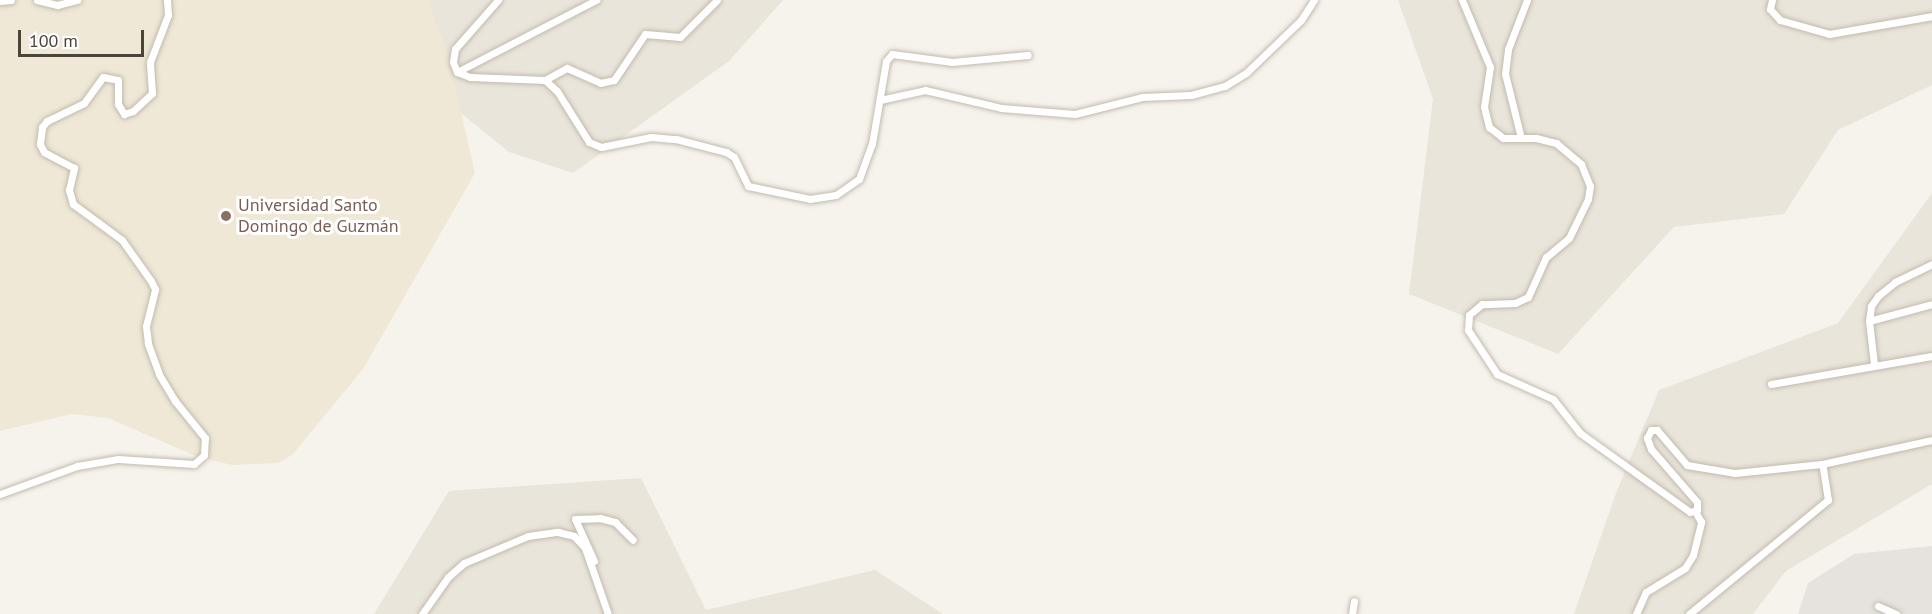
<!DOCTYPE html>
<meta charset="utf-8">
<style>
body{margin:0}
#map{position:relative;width:1932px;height:614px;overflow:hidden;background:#f6f3ec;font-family:"PT Sans",sans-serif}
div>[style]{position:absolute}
.residential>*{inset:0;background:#eae5da}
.industrial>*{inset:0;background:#e6e2dd}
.education>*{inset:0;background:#efe8d6}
.roads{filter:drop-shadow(0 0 2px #c2bbae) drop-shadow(0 0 2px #c2bbae)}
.minor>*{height:7px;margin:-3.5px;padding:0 3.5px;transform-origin:3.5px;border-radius:3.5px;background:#fff}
.dots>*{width:16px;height:16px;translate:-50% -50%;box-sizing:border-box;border:3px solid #fff;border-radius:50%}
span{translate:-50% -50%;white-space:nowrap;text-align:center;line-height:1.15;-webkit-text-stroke:6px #fff;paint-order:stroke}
.education-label{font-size:18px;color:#785e54}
.left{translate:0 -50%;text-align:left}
.scale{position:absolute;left:18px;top:30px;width:126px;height:27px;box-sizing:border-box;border:3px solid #4b4439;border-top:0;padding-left:8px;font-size:18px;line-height:21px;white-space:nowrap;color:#4b4439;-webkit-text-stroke:4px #fff;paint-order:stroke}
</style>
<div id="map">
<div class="residential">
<i style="clip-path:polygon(411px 0,783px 0,729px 61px,573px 173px,509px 152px,389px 55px)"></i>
<i style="clip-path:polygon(1398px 0,1932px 0,1932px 85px,1838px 130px,1784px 214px,1674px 227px,1558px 354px,1409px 294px,1433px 99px)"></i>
<i style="clip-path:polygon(1932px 193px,1932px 484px,1786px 571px,1753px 614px,1574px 614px,1616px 493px,1659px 390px,1838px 323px)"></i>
<i style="clip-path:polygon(641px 478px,706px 610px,875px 570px,943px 614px,374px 614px,449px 491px)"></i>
</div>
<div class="industrial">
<i style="clip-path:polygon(1932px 546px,1932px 614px,1798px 614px,1808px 583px,1854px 554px)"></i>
</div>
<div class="education">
<i style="clip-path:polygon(0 0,428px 0,448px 56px,475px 173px,363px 369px,292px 455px,278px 463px,232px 465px,198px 457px,108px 418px,72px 414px,0 431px)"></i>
</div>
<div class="roads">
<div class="minor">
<i style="left:37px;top:0;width:21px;rotate:14deg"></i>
<i style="left:57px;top:5px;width:21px;rotate:-14deg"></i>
<i style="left:498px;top:0;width:65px;rotate:131.3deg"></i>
<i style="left:455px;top:49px;width:13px;rotate:99deg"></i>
<i style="left:453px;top:62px;width:11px;rotate:68deg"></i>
<i style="left:457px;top:72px;width:157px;rotate:-27.4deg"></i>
<i style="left:1462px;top:0;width:73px;rotate:67.3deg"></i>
<i style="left:1490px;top:67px;width:40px;rotate:98.5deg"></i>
<i style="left:1484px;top:107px;width:21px;rotate:76deg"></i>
<i style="left:1489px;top:127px;width:18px;rotate:38deg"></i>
<i style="left:1503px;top:138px;width:33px"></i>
<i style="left:1536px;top:138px;width:21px;rotate:14deg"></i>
<i style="left:1556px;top:143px;width:33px;rotate:40deg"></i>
<i style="left:1581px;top:164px;width:24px;rotate:68deg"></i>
<i style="left:1590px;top:186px;width:13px;rotate:99deg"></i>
<i style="left:1588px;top:199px;width:43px;rotate:116deg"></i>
<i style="left:1569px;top:238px;width:30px;rotate:140deg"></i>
<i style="left:1546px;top:257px;width:44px;rotate:114.2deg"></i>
<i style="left:1528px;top:297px;width:14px;rotate:155deg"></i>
<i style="left:1515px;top:303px;width:33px;rotate:178deg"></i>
<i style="left:1482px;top:304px;width:17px;rotate:140deg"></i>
<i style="left:1469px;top:315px;width:15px;rotate:94deg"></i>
<i style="left:1468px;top:330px;width:53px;rotate:56.6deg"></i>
<i style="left:1497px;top:374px;width:61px;rotate:24.1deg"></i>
<i style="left:1553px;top:399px;width:43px;rotate:51.5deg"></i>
<i style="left:1580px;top:433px;width:135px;rotate:35.7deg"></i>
<i style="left:1690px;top:512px;width:7px;rotate:-16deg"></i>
<i style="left:1697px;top:510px;width:8px;rotate:-90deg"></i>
<i style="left:1697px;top:502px;width:70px;rotate:-131deg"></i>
<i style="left:1651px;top:449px;width:12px;rotate:-110deg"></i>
<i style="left:1647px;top:438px;width:9px;rotate:-63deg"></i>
<i style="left:1651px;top:430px;width:6px"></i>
<i style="left:1657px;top:430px;width:46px;rotate:49.4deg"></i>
<i style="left:1687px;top:465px;width:49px;rotate:9.5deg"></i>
<i style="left:1735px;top:473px;width:87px;rotate:-5.9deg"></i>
<i style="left:1822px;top:464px;width:113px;rotate:-12.3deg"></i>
<i style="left:1772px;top:0;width:9px;rotate:103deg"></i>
<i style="left:1770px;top:9px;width:15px;rotate:48deg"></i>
<i style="left:1780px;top:20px;width:51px;rotate:15.9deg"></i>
<i style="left:1829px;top:34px;width:105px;rotate:-9.9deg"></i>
<i style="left:0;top:1px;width:11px;rotate:-5deg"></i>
<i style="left:457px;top:72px;width:14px;rotate:21deg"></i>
<i style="left:470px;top:77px;width:75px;rotate:2.3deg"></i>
<i style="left:545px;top:80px;width:16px;rotate:43deg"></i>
<i style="left:557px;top:91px;width:60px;rotate:57.9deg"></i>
<i style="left:589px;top:142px;width:13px;rotate:23deg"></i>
<i style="left:601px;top:147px;width:51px;rotate:-11.3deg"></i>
<i style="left:651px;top:137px;width:25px;rotate:5deg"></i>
<i style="left:676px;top:139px;width:52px;rotate:14.6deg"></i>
<i style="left:726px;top:152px;width:9px;rotate:32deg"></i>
<i style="left:734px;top:157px;width:32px;rotate:64deg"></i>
<i style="left:748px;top:186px;width:63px;rotate:11.8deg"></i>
<i style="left:810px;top:199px;width:26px;rotate:-9deg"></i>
<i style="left:836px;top:195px;width:28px;rotate:-35deg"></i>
<i style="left:859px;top:179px;width:37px;rotate:-70deg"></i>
<i style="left:872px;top:144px;width:84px;rotate:-80.4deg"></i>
<i style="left:886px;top:61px;width:9px;rotate:-49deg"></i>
<i style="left:892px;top:54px;width:61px;rotate:7.6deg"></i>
<i style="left:952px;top:62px;width:76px;rotate:-5.3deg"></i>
<i style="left:545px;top:80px;width:25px;rotate:-29deg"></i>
<i style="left:567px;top:68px;width:36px;rotate:24deg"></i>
<i style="left:600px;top:83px;width:14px;rotate:-12deg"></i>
<i style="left:614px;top:80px;width:55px;rotate:-56deg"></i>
<i style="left:645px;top:34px;width:35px;rotate:5deg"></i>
<i style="left:680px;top:37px;width:52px;rotate:-45deg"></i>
<i style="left:880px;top:100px;width:46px;rotate:-12.5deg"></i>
<i style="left:925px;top:90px;width:78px;rotate:13.3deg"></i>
<i style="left:1001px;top:108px;width:74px;rotate:4.6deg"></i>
<i style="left:1075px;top:114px;width:69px;rotate:-14.2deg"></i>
<i style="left:1142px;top:97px;width:49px;rotate:-2.3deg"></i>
<i style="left:1191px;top:95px;width:35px;rotate:-15deg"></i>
<i style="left:1225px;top:86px;width:25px;rotate:-32deg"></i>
<i style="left:1246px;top:73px;width:76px;rotate:-43.9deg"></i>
<i style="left:1301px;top:20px;width:24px;rotate:-57deg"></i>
<i style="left:1521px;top:138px;width:66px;rotate:-104deg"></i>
<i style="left:1505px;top:74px;width:25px;rotate:-83deg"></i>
<i style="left:1508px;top:49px;width:53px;rotate:-68.8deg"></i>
<i style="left:1869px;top:321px;width:15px;rotate:-82deg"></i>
<i style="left:1871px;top:306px;width:12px;rotate:-55deg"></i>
<i style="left:1878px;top:296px;width:22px;rotate:-39deg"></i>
<i style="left:1895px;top:282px;width:41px;rotate:-25.9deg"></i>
<i style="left:1874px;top:364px;width:43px;rotate:-96.6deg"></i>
<i style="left:1869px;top:321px;width:65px;rotate:-15.1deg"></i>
<i style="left:1771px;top:384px;width:163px;rotate:-9.9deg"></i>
<i style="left:0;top:494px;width:82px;rotate:-20deg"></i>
<i style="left:77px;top:466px;width:42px;rotate:-9.7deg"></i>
<i style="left:118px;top:459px;width:76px;rotate:3.8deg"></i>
<i style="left:194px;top:464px;width:13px;rotate:-42deg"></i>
<i style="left:204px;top:455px;width:17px;rotate:-87deg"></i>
<i style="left:205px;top:438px;width:48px;rotate:-129deg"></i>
<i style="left:175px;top:401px;width:31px;rotate:-121deg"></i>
<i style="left:159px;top:374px;width:33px;rotate:-110deg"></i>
<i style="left:148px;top:343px;width:17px;rotate:-97deg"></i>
<i style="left:146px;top:326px;width:38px;rotate:-76deg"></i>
<i style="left:155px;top:289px;width:9px;rotate:-117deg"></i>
<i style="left:151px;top:281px;width:50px;rotate:-125.3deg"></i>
<i style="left:122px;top:240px;width:61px;rotate:-143.7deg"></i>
<i style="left:73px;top:204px;width:15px;rotate:-106deg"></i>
<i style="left:69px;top:190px;width:23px;rotate:-77deg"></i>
<i style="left:74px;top:168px;width:34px;rotate:-152deg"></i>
<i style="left:44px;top:152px;width:9px;rotate:-117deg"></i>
<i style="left:40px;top:144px;width:17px;rotate:-83deg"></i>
<i style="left:42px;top:127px;width:8px;rotate:-50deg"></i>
<i style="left:47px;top:121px;width:41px;rotate:-25.9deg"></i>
<i style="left:84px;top:103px;width:32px;rotate:-54deg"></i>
<i style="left:103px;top:77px;width:15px;rotate:11deg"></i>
<i style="left:118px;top:80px;width:24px;rotate:90deg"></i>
<i style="left:118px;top:104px;width:12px;rotate:59deg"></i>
<i style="left:124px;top:114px;width:9px;rotate:-18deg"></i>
<i style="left:133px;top:111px;width:26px;rotate:-43deg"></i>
<i style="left:152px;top:93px;width:31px;rotate:-94deg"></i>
<i style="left:150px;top:62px;width:50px;rotate:-69deg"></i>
<i style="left:168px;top:15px;width:15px;rotate:-94deg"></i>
<i style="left:594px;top:561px;width:46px;rotate:-114.3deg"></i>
<i style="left:575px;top:519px;width:25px;rotate:-2deg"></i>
<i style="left:600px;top:518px;width:16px;rotate:15deg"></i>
<i style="left:615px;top:522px;width:25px;rotate:45deg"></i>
<i style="left:1878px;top:606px;width:20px;rotate:24deg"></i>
<i style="left:422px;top:614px;width:45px;rotate:-54.9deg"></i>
<i style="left:448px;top:577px;width:21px;rotate:-41deg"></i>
<i style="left:464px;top:563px;width:69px;rotate:-22.9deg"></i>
<i style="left:528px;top:536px;width:30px;rotate:-8deg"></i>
<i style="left:558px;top:532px;width:16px;rotate:14deg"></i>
<i style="left:574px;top:536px;width:16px;rotate:47deg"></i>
<i style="left:585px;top:548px;width:70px;rotate:70.8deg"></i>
<i style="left:1352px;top:614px;width:13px;rotate:-81deg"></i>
<i style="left:1636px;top:614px;width:24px;rotate:-66deg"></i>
<i style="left:1646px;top:592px;width:46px;rotate:-31.6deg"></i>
<i style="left:1685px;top:568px;width:15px;rotate:-58deg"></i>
<i style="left:1693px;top:555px;width:34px;rotate:-76deg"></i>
<i style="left:1701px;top:522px;width:13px;rotate:-119deg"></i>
<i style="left:1689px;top:614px;width:180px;rotate:-39.4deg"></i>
<i style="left:1828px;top:500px;width:36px;rotate:-99deg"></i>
</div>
</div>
<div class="dots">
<i style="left:226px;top:216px;background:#8d6e63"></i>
</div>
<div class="education-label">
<span class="left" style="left:238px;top:216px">Universidad Santo<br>Domingo de Guzmán</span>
</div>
<div class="scale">100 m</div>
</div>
